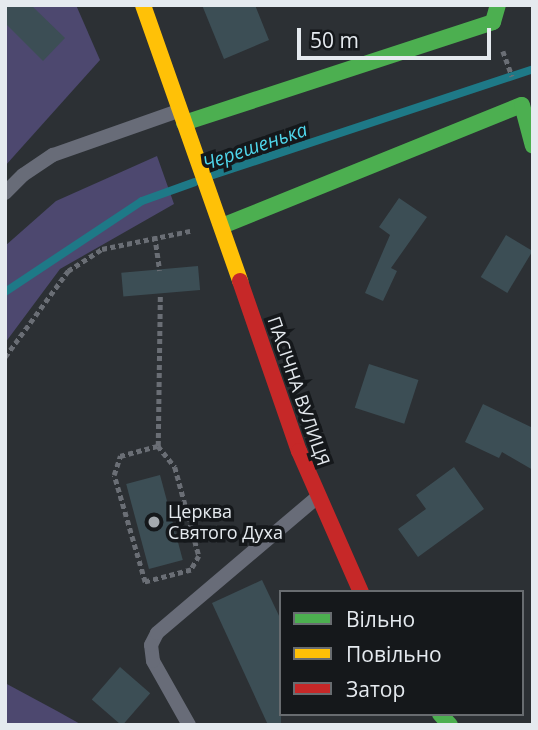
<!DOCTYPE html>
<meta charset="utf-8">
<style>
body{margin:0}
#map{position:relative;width:538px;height:730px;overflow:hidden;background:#2c3034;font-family:"Open Sans",sans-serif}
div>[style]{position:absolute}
.green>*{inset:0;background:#4d486f}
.stream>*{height:8px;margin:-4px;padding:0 4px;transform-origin:4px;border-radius:4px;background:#1e7987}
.building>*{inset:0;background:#3c4e55;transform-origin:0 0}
.path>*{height:4.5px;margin-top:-2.25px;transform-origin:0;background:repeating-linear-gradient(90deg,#6a6e75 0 5px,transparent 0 8.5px)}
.lane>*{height:14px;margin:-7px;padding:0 7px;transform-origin:7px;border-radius:7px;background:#686c78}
.fast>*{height:16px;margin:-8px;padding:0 8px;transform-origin:8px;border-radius:8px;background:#4caf50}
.slow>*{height:16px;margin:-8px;padding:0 8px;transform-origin:8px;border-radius:8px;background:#ffc107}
.jam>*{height:16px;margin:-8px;padding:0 8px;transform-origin:8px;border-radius:8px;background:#c62828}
.dots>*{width:19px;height:19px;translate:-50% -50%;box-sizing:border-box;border:4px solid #15181b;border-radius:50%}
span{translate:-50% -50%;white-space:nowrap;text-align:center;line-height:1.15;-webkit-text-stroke:7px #15181b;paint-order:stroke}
.street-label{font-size:18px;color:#e5eaef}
.poi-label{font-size:18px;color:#e5eaef}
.left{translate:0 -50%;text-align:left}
.water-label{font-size:19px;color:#4fd6eb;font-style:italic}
.frame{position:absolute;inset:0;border:7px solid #e5eaef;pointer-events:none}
.legend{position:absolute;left:279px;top:590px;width:245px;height:126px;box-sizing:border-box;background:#15181b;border:2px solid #686c70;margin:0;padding:9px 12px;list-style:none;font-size:21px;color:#e5eaef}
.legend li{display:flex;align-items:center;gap:14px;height:35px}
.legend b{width:35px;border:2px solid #686c70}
.scale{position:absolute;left:297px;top:28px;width:194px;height:32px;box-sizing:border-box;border:4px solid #e5eaef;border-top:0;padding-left:9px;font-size:21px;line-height:24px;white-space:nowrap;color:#e5eaef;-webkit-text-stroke:5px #15181b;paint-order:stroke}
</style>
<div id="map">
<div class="green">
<i style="clip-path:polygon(5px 5px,76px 5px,100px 60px,5px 166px)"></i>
<i style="clip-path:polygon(157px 156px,174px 204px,60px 269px,5px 343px,5px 246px,56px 201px)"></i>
<i style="clip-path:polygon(5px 683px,57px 711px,82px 725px,5px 725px)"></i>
</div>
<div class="stream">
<i style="left:213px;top:175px;width:337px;rotate:-18.3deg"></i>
<i style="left:5px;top:292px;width:164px;rotate:-33.6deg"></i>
<i style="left:142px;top:201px;width:56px;rotate:-19.7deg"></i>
</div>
<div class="building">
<i style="clip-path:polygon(5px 5px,31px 5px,65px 38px,43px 61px,5px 23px)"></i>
<i style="clip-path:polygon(202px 5px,255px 5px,269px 40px,224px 59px)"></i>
<i style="clip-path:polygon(399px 198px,427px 217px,391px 268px,397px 271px,383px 301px,365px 293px,390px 235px,379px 227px)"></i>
<i style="left:506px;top:235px;width:31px;height:49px;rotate:31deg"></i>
<i style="left:198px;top:266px;width:24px;height:77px;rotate:85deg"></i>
<i style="left:369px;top:364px;width:52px;height:46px;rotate:18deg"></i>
<i style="clip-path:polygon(483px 404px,533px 428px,533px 470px,502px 452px,499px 458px,465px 442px)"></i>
<i style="clip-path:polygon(454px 467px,484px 509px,418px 557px,398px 529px,426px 509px,416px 495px)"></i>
<i style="left:160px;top:475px;width:88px;height:35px;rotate:75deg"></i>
<i style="clip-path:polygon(262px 580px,281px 620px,281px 725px,268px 725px,212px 603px)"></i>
<i style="left:120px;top:667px;width:40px;height:43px;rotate:41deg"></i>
</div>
<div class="path">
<i style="left:503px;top:51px;width:27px;rotate:70deg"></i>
<i style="left:155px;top:236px;width:35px;rotate:82deg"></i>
<i style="left:5px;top:357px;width:107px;rotate:-53.8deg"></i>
<i style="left:68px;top:271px;width:40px;rotate:-32.9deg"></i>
<i style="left:102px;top:249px;width:90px;rotate:-11.6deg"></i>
<i style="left:158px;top:446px;width:27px;rotate:51deg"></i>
<i style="left:175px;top:467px;width:92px;rotate:74.9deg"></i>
<i style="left:199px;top:556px;width:16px;rotate:120deg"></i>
<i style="left:191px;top:570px;width:48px;rotate:165.4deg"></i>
<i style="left:145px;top:582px;width:111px;rotate:-106.2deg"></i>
<i style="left:114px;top:475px;width:20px;rotate:-72deg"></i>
<i style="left:120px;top:456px;width:39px;rotate:-15deg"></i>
<i style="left:158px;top:446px;width:152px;rotate:-89.2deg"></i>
</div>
<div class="lane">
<i style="left:5px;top:193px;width:25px;rotate:-45deg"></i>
<i style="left:23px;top:175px;width:36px;rotate:-34deg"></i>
<i style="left:53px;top:155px;width:133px;rotate:-19.4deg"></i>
<i style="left:189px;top:725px;width:73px;rotate:-119.4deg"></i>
<i style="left:153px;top:661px;width:16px;rotate:-97deg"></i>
<i style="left:151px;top:645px;width:13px;rotate:-63deg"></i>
<i style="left:157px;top:633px;width:209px;rotate:-40.3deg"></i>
</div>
<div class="fast">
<i style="left:184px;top:123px;width:325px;rotate:-18.1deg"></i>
<i style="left:493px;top:22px;width:18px;rotate:-74deg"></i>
<i style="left:222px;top:226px;width:323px;rotate:-22deg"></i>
<i style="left:522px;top:105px;width:42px;rotate:75deg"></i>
<i style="left:440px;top:714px;width:15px;rotate:48deg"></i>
</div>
<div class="slow">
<i style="left:143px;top:5px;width:293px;rotate:70.6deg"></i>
</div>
<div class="jam">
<i style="left:240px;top:281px;width:180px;rotate:70.9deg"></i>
<i style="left:299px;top:451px;width:154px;rotate:66.3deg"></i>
</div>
<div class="dots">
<i style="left:154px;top:522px;background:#a4a9ae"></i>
</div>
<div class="street-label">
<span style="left:299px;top:391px;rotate:71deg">ПАСІЧНА ВУЛИЦЯ</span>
</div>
<div class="poi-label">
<span class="left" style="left:168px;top:522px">Церква<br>Святого Духа</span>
</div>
<div class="water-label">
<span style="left:255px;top:147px;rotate:-19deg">Черешенька</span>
</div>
<div class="frame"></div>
<ul class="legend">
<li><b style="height:9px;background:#4caf50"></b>Вільно</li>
<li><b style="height:9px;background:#ffc107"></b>Повільно</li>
<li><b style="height:9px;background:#c62828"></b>Затор</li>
</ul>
<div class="scale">50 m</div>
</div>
